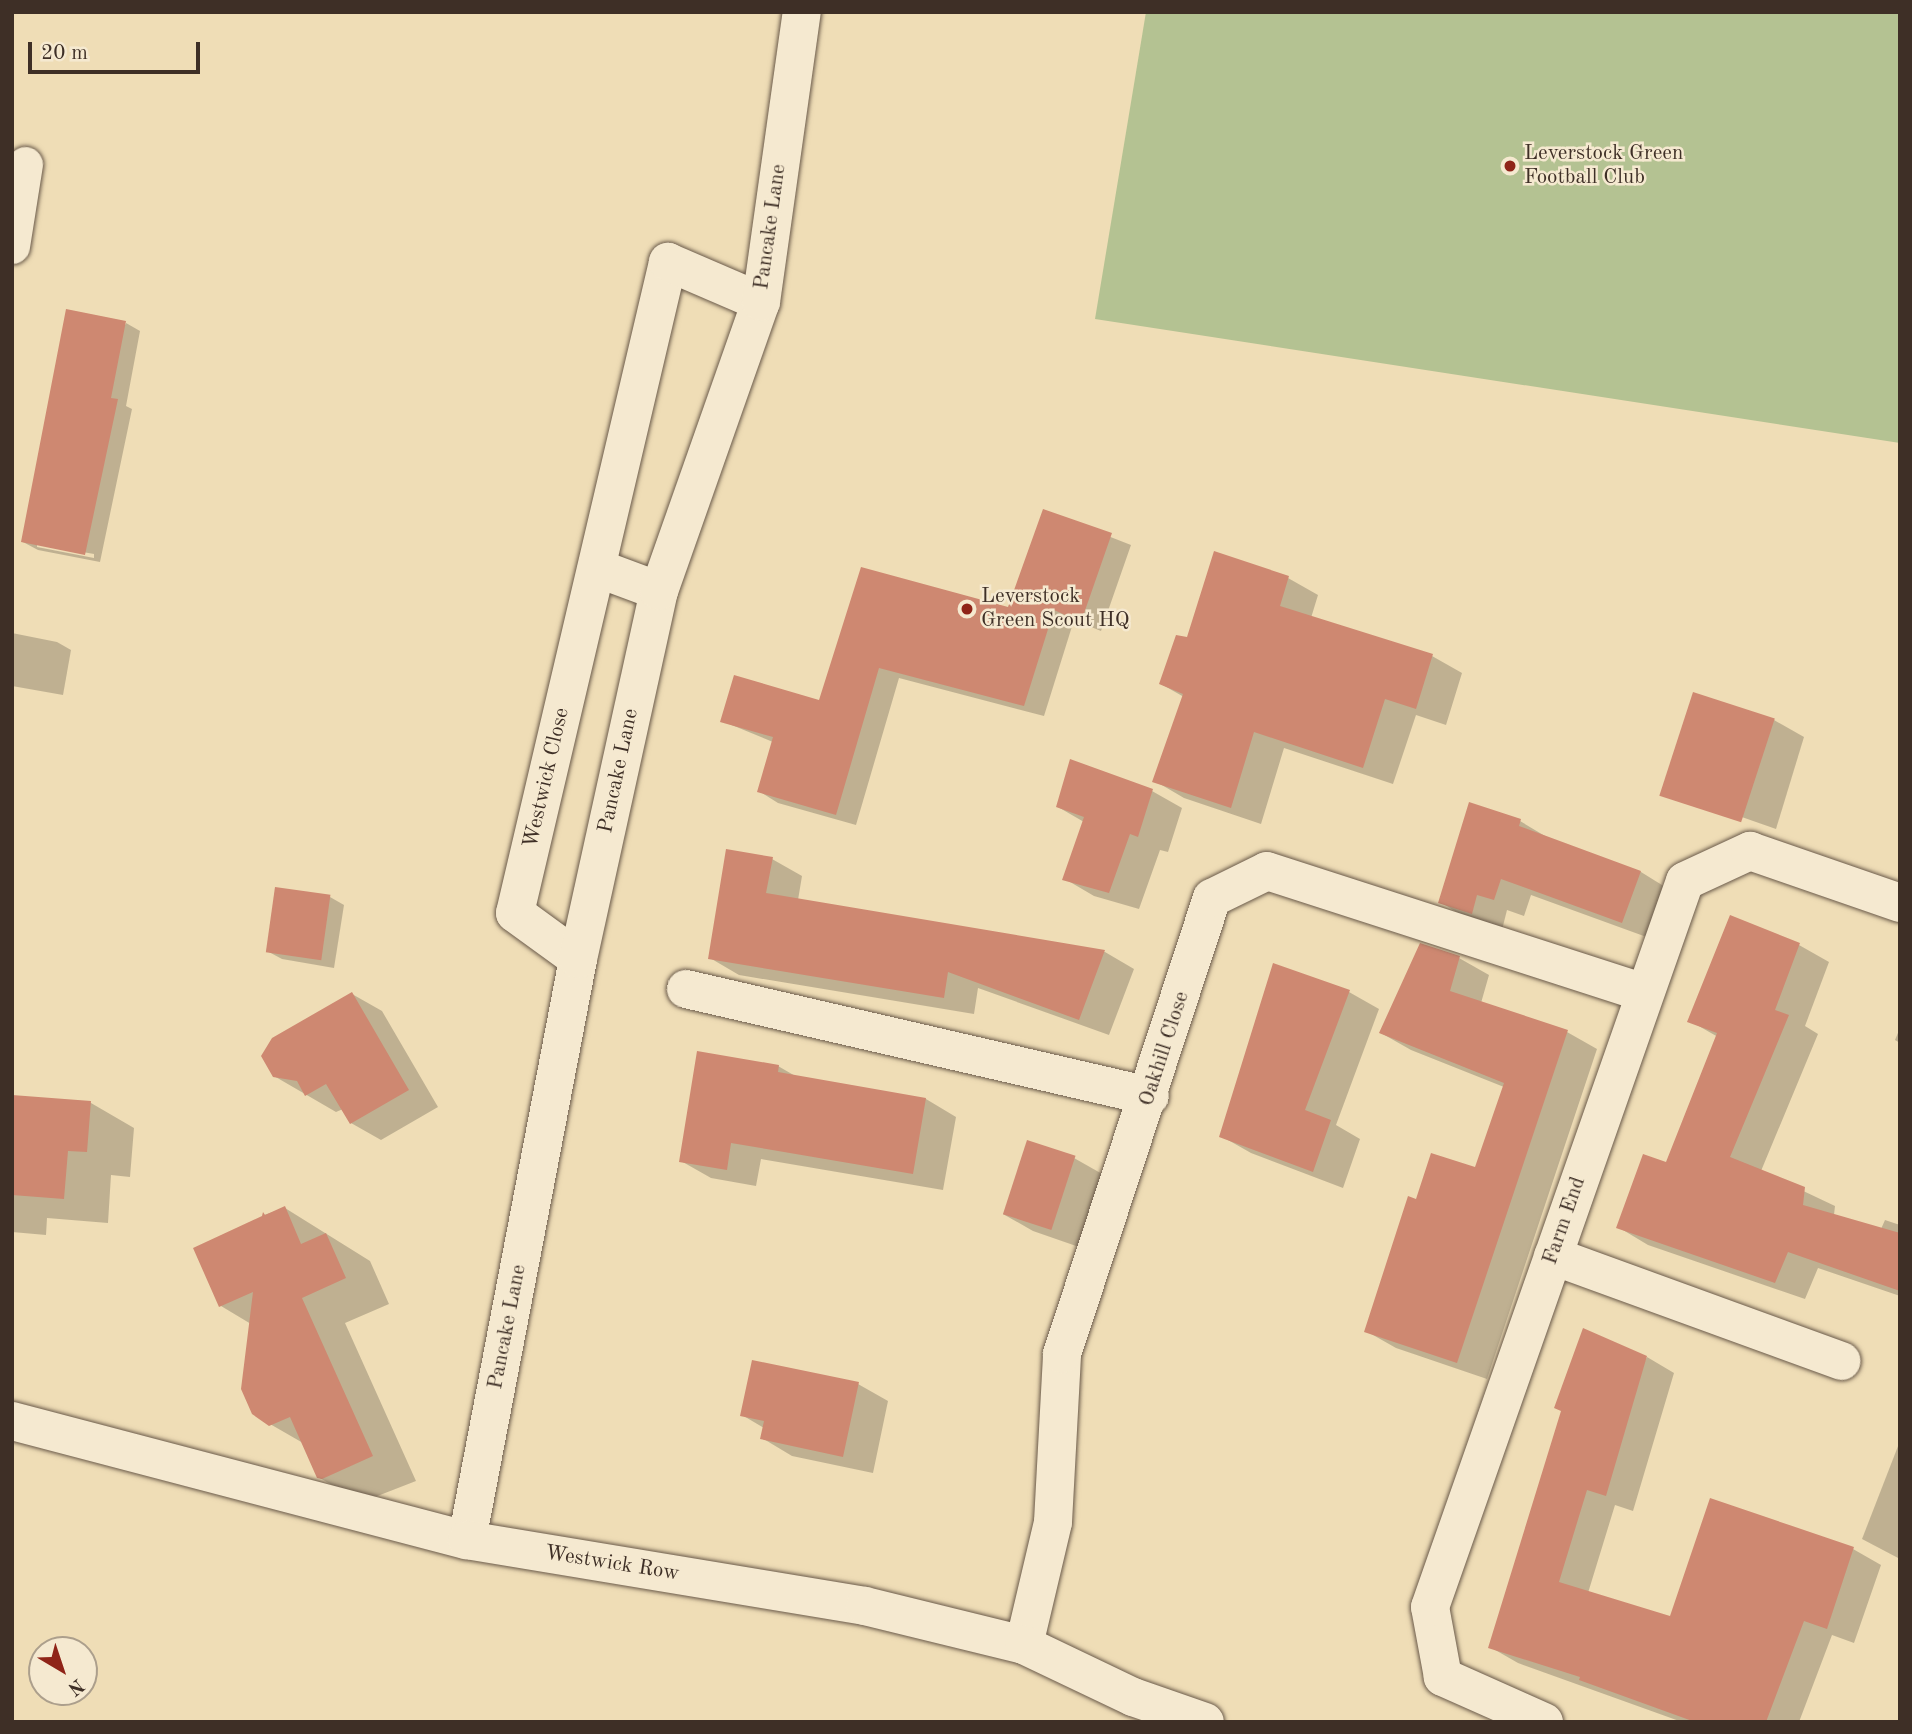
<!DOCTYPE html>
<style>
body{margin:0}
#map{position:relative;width:1912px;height:1734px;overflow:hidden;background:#efddb6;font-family:"Old Standard TT",serif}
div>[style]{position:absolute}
.green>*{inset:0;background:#b4c292}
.shadow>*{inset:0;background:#0003}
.building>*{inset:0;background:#ce8871;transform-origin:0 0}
.roads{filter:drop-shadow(0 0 2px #6a5a4a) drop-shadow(0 0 2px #6a5a4a)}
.lane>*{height:35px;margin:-17.5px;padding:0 17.5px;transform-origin:17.5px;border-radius:17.5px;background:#f5e9d0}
.street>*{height:38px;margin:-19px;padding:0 19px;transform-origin:19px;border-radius:19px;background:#f5e9d0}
.secondary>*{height:38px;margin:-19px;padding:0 19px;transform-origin:19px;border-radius:19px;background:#f5e9d0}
.dots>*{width:19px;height:19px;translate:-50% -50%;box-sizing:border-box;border:4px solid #f5e9d0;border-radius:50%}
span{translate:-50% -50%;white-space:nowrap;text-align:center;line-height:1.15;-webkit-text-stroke:5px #f5e9d0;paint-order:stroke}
.poi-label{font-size:21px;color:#3e2f26}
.left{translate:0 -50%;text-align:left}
.street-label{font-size:21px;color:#3e2f26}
.frame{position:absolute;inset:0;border:14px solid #3e2f26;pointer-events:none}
.north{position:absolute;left:28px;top:1636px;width:70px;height:70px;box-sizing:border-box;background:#f5e9d0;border:2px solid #ac9f8c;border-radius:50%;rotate:141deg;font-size:19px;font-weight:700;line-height:28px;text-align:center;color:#3e2f26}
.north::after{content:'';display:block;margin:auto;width:24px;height:32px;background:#8f2418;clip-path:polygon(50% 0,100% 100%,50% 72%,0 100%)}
.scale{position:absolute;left:28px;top:42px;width:172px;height:32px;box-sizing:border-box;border:4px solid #3e2f26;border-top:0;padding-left:9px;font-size:21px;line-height:24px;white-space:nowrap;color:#3e2f26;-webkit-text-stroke:5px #f5e9d0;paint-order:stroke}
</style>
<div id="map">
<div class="green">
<i style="clip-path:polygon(1146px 12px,1900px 12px,1900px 443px,1095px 319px)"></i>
</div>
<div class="shadow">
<i style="clip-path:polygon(evenodd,126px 323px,140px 331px,126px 406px,132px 409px,100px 562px,38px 550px,23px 542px,126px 323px,37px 544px,94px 554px,94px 558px,37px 547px,37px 544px)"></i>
<i style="clip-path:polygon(1044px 511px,1131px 545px,1101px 631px,1074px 620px,1044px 716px,899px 678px,856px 825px,778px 803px,759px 791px,773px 742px,722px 721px,820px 702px,862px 569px,1009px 609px)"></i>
<i style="clip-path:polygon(1215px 553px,1288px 578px,1318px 595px,1311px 618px,1432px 656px,1462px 673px,1446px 725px,1416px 715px,1393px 784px,1284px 748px,1261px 824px,1184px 798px,1155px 781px,1184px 697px,1161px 684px,1188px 639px)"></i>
<i style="clip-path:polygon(12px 633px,57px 642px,71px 650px,63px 695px,12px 686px)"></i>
<i style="clip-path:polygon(1774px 720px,1804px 737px,1776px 829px,1696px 801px)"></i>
<i style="clip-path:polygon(1152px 791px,1182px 808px,1168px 852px,1160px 850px,1139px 909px,1094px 896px,1065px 879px,1084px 822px,1058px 807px)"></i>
<i style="clip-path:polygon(1520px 821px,1550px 839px,1641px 872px,1670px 890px,1652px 939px,1531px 895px,1524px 916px,1507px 910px,1502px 930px,1470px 920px,1440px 902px)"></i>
<i style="clip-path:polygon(772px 859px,802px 876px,798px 900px,1105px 952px,1134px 969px,1109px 1035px,978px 988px,974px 1014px,739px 975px,710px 958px)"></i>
<i style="clip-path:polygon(330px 897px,344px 905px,334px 968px,282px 959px,267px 951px)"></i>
<i style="clip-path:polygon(1799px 945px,1829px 962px,1805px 1026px,1818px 1034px,1761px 1171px,1835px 1206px,1834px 1215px,1881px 1229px,1885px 1220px,1900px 1225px,1900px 1296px,1818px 1268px,1805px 1299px,1648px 1245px,1618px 1227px,1667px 1164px,1718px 1037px,1690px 1021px)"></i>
<i style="clip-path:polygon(1459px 958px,1489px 975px,1481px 1003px,1567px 1032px,1597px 1049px,1487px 1379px,1396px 1348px,1366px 1331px,1417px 1201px,1476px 1169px,1504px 1087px,1411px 1050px,1381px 1033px)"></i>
<i style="clip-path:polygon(1349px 992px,1379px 1009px,1336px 1125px,1360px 1139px,1343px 1188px,1251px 1153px,1221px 1136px)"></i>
<i style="clip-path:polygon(352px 994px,382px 1011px,438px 1107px,381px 1140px,351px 1123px,343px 1109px,336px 1112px,274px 1076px)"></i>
<i style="clip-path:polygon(1900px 1028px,1900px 1043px,1895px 1040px)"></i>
<i style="clip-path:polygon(778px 1066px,797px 1077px,926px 1099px,956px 1117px,943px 1190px,761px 1159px,756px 1186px,711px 1178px,681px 1161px)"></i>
<i style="clip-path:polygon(12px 1097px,91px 1103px,134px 1128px,130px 1177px,111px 1175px,108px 1223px,47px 1218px,46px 1235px,12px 1232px)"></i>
<i style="clip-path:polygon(1074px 1158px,1104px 1175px,1079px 1247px,1033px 1231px,1003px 1214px)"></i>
<i style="clip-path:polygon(285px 1208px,370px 1261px,389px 1304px,345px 1323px,416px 1481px,362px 1502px,318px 1477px,303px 1443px,270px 1424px,251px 1324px,221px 1306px,264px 1215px)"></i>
<i style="clip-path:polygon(1647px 1357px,1674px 1373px,1633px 1511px,1615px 1505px,1588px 1593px,1671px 1618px,1711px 1501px,1853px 1549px,1881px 1565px,1854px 1643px,1832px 1635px,1799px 1722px,1682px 1722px,1518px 1663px,1490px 1647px)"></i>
<i style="clip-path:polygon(858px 1384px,888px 1401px,873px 1473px,792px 1456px,762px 1438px,764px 1428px,742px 1415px)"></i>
<i style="clip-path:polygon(1900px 1441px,1900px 1559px,1862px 1539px)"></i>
</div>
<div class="building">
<i style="clip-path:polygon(66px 309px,126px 321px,111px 398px,118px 399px,85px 555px,21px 542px)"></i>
<i style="clip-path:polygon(1043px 509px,1112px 533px,1081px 622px,1054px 610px,1024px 706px,879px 668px,836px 815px,757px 792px,773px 737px,720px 722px,734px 675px,819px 700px,861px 567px,1008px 607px)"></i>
<i style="clip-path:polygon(1214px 551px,1289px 576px,1280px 606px,1433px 654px,1416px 709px,1385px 699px,1363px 768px,1254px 732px,1231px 808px,1152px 782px,1183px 694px,1159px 684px,1176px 635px,1187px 637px)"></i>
<i style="left:1693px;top:692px;width:86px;height:109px;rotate:18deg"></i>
<i style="clip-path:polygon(1070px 759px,1153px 789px,1138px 837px,1130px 834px,1109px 893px,1062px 880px,1084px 817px,1056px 807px)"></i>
<i style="clip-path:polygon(1469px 802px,1521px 819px,1519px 826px,1641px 871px,1622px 923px,1501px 879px,1494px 900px,1477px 895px,1472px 914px,1438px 903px)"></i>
<i style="clip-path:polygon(726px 849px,773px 857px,766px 893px,1105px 950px,1079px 1020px,948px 972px,944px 998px,708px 959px)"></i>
<i style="left:275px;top:887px;width:56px;height:66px;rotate:8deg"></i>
<i style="clip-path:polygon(1730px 915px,1800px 943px,1775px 1010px,1789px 1015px,1730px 1157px,1805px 1187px,1803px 1205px,1900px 1233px,1900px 1291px,1788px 1252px,1775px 1283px,1616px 1228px,1643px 1154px,1666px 1162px,1717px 1033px,1687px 1022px)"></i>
<i style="clip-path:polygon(1420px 943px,1460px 956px,1450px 991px,1568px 1030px,1457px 1363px,1364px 1332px,1408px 1196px,1416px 1199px,1431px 1153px,1475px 1167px,1504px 1083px,1379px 1033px)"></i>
<i style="clip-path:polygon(1273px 963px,1350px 990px,1305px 1110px,1331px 1120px,1313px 1172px,1219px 1137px)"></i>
<i style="clip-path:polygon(352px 992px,409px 1090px,350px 1124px,326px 1084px,305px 1096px,297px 1081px,273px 1077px,261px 1056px,272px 1038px)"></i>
<i style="clip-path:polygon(697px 1051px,779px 1065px,778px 1072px,926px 1098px,913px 1174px,731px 1143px,727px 1170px,679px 1162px)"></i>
<i style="clip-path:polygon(12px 1095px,91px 1101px,87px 1152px,68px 1151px,64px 1199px,12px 1195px)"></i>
<i style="left:1027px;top:1140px;width:51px;height:78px;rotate:18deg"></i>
<i style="clip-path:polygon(285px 1206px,301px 1244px,326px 1233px,346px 1278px,302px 1298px,373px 1456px,322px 1479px,317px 1478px,290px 1417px,269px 1426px,252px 1414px,241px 1389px,253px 1292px,219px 1307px,193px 1248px,262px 1216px,263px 1212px,265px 1215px)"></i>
<i style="clip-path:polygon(1583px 1328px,1647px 1356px,1606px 1496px,1587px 1490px,1559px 1582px,1670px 1616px,1710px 1498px,1854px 1547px,1827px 1629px,1804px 1621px,1766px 1722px,1695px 1722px,1579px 1680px,1580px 1677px,1488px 1648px,1561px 1411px,1554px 1408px)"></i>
<i style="clip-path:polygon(752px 1360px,859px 1382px,843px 1457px,760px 1439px,764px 1421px,740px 1416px)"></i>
</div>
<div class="roads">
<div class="lane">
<i style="left:12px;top:246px;width:83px;rotate:-81deg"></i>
</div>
<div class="street">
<i style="left:597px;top:568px;width:66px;rotate:20.4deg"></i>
<i style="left:578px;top:959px;width:78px;rotate:-143.9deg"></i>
<i style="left:515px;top:913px;width:669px;rotate:-76.77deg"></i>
<i style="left:668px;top:262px;width:101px;rotate:23.3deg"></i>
<i style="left:686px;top:989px;width:476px;rotate:13deg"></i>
<i style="left:1553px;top:1256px;width:307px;rotate:20deg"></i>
<i style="left:467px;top:1540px;width:592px;rotate:-79.18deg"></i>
<i style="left:578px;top:959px;width:377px;rotate:-77.6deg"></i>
<i style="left:659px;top:591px;width:306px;rotate:-70.6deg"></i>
<i style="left:761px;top:302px;width:293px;rotate:-82deg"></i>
<i style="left:1024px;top:1645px;width:126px;rotate:-76.7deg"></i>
<i style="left:1053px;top:1522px;width:168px;rotate:-86.9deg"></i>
<i style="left:1062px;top:1354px;width:480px;rotate:-71.8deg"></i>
<i style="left:1212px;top:898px;width:61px;rotate:-26.1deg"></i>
<i style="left:1267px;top:871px;width:397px;rotate:17.9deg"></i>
<i style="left:1544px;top:1722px;width:111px;rotate:-156deg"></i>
<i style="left:1443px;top:1677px;width:71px;rotate:-100.5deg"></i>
<i style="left:1430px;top:1607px;width:769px;rotate:-70.65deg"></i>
<i style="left:1685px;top:881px;width:72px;rotate:-24.8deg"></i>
<i style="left:1750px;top:851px;width:159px;rotate:19.1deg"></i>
</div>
<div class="secondary">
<i style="left:12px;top:1421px;width:470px;rotate:14.7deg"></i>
<i style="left:467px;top:1540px;width:403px;rotate:9.4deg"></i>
<i style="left:865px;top:1606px;width:164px;rotate:13.8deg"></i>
<i style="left:1024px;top:1645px;width:121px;rotate:25.5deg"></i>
<i style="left:1133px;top:1697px;width:76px;rotate:19.1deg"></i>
</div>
</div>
<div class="dots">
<i style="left:1510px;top:166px;background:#8f2418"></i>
<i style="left:967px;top:609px;background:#8f2418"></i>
</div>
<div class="poi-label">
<span class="left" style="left:1524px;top:166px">Leverstock Green<br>Football Club</span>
<span class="left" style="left:981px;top:609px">Leverstock<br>Green Scout HQ</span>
</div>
<div class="street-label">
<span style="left:771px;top:227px;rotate:-82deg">Pancake Lane</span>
<span style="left:619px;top:771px;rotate:-78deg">Pancake Lane</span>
<span style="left:547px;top:778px;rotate:-77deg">Westwick Close</span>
<span style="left:1165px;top:1049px;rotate:-72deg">Oakhill Close</span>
<span style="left:1565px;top:1221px;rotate:-71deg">Farm End</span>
<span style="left:508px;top:1327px;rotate:-79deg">Pancake Lane</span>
<span style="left:612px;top:1564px;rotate:9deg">Westwick Row</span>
</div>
<div class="frame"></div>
<div class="north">N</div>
<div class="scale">20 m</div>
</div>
